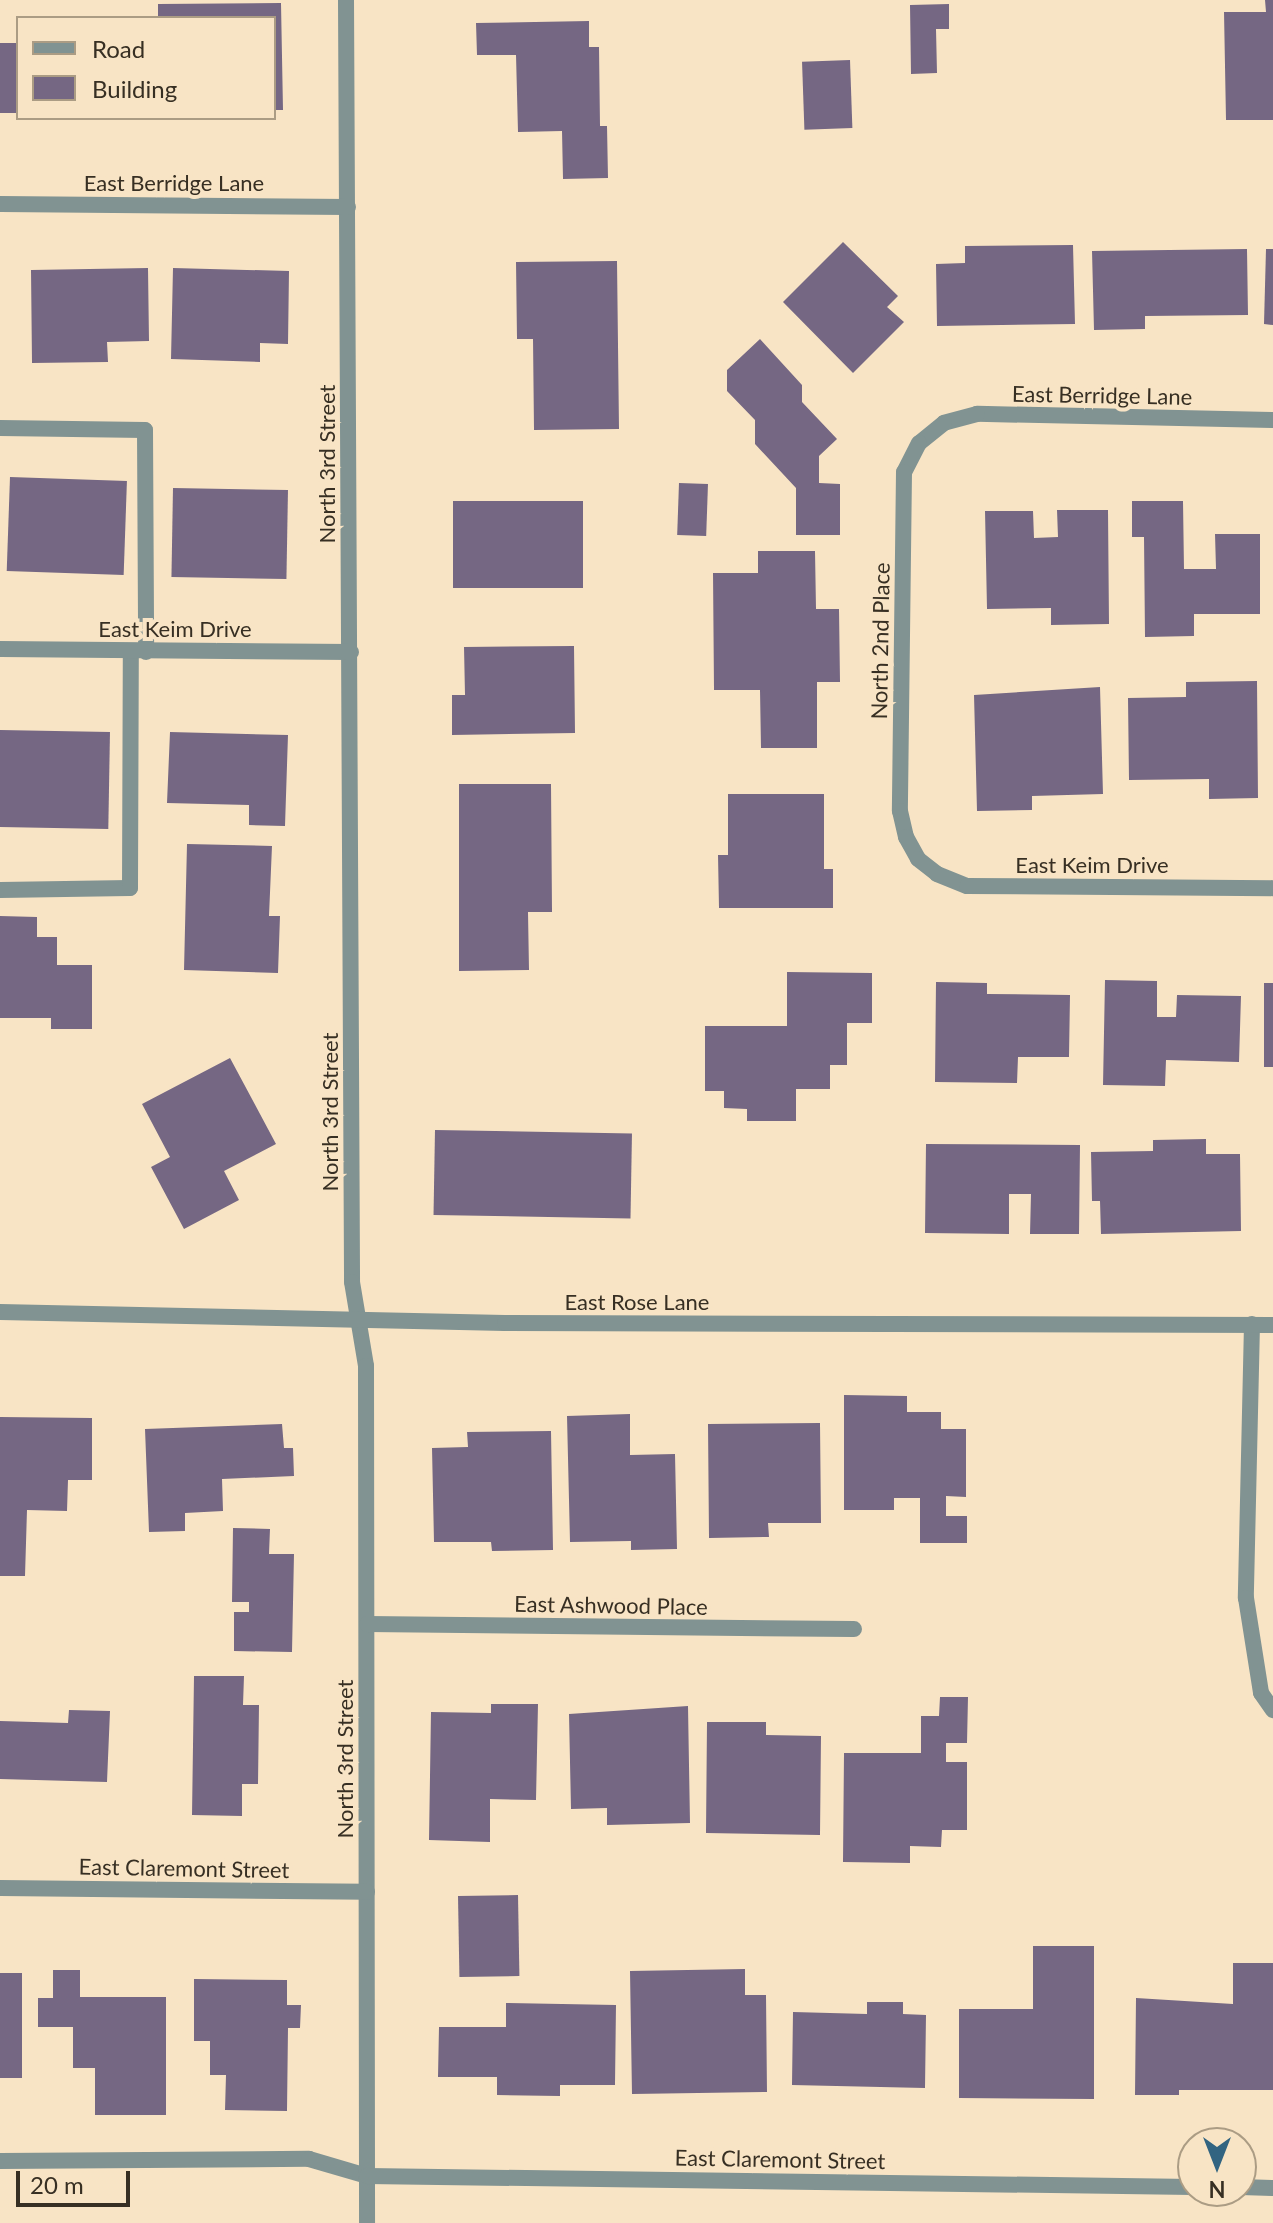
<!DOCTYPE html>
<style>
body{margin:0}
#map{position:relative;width:1273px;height:2223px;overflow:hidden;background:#f8e4c5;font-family:Lato,sans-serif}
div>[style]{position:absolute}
.building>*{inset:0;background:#756783;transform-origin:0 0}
.lane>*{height:16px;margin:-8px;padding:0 8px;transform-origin:8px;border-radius:8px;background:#819392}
.street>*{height:16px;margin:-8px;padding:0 8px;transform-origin:8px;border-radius:8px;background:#819392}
span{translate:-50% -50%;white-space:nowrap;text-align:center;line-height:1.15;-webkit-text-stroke:8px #f8e4c5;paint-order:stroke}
.street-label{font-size:22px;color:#372f23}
.legend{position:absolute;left:16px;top:16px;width:260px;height:104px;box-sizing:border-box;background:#f8e4c5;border:2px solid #ab9c84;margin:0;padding:10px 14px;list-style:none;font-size:24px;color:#372f23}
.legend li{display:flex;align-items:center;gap:16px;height:40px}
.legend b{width:40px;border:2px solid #ab9c84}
.north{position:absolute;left:1177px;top:2127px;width:80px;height:80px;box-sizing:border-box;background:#f8e4c5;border:2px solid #ab9c84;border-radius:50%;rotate:180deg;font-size:22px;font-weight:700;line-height:32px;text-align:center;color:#372f23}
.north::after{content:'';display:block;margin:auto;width:28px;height:36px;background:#326481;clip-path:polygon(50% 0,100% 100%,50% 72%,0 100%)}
.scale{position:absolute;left:16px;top:2171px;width:114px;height:36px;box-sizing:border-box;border:4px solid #372f23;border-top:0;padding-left:10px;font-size:24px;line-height:28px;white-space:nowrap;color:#372f23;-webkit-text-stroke:6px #f8e4c5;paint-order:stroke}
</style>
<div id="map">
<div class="building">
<i style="clip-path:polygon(1265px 0,1273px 0,1273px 120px,1226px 120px,1224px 12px,1266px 12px)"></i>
<i style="clip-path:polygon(281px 3px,283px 110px,274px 110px,274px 18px,158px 18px,158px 4px)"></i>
<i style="clip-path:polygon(949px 4px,949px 29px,936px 29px,937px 73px,911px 74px,910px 5px)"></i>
<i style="clip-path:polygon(589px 21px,589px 47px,599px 47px,600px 126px,607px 126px,608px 178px,563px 179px,562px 131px,518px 132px,516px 55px,477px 55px,476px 23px)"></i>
<i style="left:0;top:43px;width:18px;height:70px"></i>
<i style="left:850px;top:60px;width:68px;height:48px;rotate:88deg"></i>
<i style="clip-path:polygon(843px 242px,898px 296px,887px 307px,904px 322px,853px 373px,783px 302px)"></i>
<i style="clip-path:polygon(1073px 245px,1075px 324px,937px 326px,936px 264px,965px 263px,965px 246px)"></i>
<i style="clip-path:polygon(1247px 249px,1248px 315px,1145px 316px,1145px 329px,1094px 330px,1092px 251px)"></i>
<i style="clip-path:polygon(1266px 249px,1273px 249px,1273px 325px,1264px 324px)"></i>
<i style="clip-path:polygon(617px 261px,619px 429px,534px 430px,533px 339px,517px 339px,516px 262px)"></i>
<i style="clip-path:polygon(148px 268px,149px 341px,107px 342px,108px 362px,32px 363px,31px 270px)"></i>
<i style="clip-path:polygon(173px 268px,289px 271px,288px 344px,260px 343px,260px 362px,171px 359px)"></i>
<i style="clip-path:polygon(760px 339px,802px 385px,802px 402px,837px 439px,819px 456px,819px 483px,840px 484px,840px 535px,796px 535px,796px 488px,755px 444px,755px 420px,727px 391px,727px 370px)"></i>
<i style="left:10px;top:477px;width:117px;height:94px;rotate:2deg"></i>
<i style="left:679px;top:483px;width:29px;height:52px;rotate:2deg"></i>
<i style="left:173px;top:488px;width:115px;height:89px;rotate:1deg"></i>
<i style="left:453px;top:501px;width:130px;height:87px"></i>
<i style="clip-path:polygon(1132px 501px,1183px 501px,1184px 569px,1216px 569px,1215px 534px,1260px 534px,1260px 614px,1194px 614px,1194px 636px,1145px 637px,1144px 537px,1132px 537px)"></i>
<i style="clip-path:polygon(1057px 510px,1108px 510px,1109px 624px,1051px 625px,1051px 608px,987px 609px,985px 511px,1033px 511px,1034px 538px,1058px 537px)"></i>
<i style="clip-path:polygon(758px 551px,815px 551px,816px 609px,839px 609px,840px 682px,817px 682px,817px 748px,761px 748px,760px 690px,714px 690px,713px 573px,758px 573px)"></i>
<i style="clip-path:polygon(574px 646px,575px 733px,452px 735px,452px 695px,465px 695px,464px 647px)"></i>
<i style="clip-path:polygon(1257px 681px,1258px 798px,1209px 799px,1209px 779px,1129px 780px,1128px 698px,1186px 697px,1186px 682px)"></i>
<i style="clip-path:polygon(1100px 687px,1103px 794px,1032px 796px,1032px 810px,977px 811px,974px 695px)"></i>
<i style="left:0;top:730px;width:110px;height:97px;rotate:1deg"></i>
<i style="clip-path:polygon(170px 732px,288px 735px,285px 826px,249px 825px,249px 805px,167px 803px)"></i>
<i style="clip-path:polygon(459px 784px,551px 784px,552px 912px,528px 912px,529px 970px,459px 971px)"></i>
<i style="clip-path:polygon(728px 794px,824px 794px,824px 869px,833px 869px,833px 908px,719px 908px,718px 855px,728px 855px)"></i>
<i style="clip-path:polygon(187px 844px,272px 846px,269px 916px,280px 916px,278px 973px,184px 970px)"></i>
<i style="clip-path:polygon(0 916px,37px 917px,37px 937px,57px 937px,57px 965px,92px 965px,92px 1029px,51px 1029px,51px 1018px,0 1018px)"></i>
<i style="clip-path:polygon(787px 972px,872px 973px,872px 1023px,847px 1023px,847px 1065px,830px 1065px,830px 1089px,796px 1089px,796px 1121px,747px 1121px,747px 1109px,724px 1108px,724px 1091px,705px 1091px,705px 1026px,787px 1026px)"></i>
<i style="clip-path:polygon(1105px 980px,1157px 981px,1157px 1017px,1176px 1017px,1177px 995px,1241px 996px,1239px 1062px,1166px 1060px,1165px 1086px,1103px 1085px)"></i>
<i style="clip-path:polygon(936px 982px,987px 983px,987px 994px,1070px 995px,1069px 1057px,1018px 1057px,1017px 1083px,935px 1082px)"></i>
<i style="left:1264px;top:983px;width:9px;height:84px"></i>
<i style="clip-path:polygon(230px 1058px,276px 1144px,224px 1171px,239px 1200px,184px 1229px,151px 1167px,170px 1157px,142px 1104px)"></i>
<i style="left:435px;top:1130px;width:197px;height:85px;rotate:1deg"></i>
<i style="clip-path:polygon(1206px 1139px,1206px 1154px,1240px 1154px,1241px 1231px,1101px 1234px,1100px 1201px,1092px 1201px,1091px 1152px,1153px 1151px,1153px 1140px)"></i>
<i style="clip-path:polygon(926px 1144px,1080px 1145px,1079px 1234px,1030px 1234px,1031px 1194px,1009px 1194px,1009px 1234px,925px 1233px)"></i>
<i style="clip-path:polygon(844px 1395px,907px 1396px,907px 1412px,941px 1412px,941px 1429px,966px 1429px,966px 1497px,946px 1496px,946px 1516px,967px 1516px,967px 1543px,920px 1543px,920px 1498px,894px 1498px,894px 1510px,844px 1510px)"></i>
<i style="clip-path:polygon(630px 1414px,630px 1455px,675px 1454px,677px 1549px,631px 1550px,631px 1541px,570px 1542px,567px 1416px)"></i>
<i style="clip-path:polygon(0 1417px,92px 1418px,92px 1480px,68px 1480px,67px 1511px,27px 1510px,25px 1576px,0 1576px)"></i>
<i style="clip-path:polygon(820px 1423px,821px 1523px,768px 1523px,769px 1537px,709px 1538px,708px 1424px)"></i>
<i style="clip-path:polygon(282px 1424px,284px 1448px,293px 1448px,294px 1476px,222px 1479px,223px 1511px,185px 1513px,185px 1531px,149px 1532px,145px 1429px)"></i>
<i style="clip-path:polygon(551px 1431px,553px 1550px,492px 1551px,491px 1542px,434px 1542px,432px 1448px,468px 1447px,467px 1432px)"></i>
<i style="clip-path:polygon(233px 1528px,270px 1529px,269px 1554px,294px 1554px,292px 1652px,234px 1651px,234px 1612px,249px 1612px,249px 1602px,232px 1602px)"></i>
<i style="clip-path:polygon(194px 1676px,244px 1676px,243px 1705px,259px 1705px,258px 1784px,242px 1784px,242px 1816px,192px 1815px)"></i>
<i style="clip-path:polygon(940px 1697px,968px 1697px,967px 1743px,946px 1743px,946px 1762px,967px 1762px,967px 1830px,942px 1830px,941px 1847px,910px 1846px,910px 1863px,843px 1862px,844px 1753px,921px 1753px,921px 1716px,939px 1716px)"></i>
<i style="clip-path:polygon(491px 1704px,538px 1704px,536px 1800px,490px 1799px,490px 1842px,429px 1840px,431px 1712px,491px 1713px)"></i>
<i style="clip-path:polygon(688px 1706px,690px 1823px,607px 1825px,607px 1808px,571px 1809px,569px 1714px)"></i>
<i style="clip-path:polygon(69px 1710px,110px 1711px,107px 1782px,0 1779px,0 1721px,68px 1723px)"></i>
<i style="clip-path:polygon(707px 1722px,766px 1722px,766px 1735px,821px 1736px,820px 1835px,706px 1833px)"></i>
<i style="left:518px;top:1895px;width:81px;height:60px;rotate:89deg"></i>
<i style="clip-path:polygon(1033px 1946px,1094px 1946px,1094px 2099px,959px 2098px,959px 2009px,1033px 2009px)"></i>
<i style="clip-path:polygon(1233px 1963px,1273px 1963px,1273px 2090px,1179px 2090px,1179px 2095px,1135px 2095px,1136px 1998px,1233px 2004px)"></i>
<i style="clip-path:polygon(745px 1969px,745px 1995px,766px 1995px,767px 2092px,632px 2094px,630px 1971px)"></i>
<i style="clip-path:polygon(53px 1970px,80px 1970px,80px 1997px,166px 1997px,166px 2115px,95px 2115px,95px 2068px,73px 2068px,73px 2027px,38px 2027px,38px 1998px,53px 1998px)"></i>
<i style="left:0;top:1973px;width:22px;height:105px"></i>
<i style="clip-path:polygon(194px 1979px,287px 1980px,287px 2005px,301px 2005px,300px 2028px,288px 2028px,287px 2111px,225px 2110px,226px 2075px,210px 2075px,210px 2041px,194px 2041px)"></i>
<i style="clip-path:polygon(867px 2002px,903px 2002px,903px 2014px,926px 2015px,925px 2088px,792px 2085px,793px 2012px,867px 2014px)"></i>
<i style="clip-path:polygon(506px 2003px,616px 2005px,615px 2085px,560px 2085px,560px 2096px,497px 2095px,497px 2077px,438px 2077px,439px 2027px,506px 2027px)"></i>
</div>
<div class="lane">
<i style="left:0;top:428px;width:145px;rotate:0.8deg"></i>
<i style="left:145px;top:430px;width:222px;rotate:89.7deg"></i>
<i style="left:0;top:890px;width:130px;rotate:-0.9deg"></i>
<i style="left:130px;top:888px;width:236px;rotate:-89.8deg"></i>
<i style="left:1252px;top:1324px;width:274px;rotate:91.3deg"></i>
<i style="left:1246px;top:1598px;width:96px;rotate:81deg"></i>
<i style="left:1261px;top:1693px;width:21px;rotate:55deg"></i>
<i style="left:0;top:2161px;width:309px;rotate:-0.4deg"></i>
<i style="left:309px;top:2159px;width:60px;rotate:16.3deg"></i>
</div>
<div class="street">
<i style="left:346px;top:0;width:1282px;rotate:89.73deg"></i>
<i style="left:352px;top:1282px;width:85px;rotate:80.5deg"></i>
<i style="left:366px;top:1366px;width:857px;rotate:89.93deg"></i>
<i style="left:0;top:204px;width:348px;rotate:0.5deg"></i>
<i style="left:1273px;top:420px;width:296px;rotate:-178.8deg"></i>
<i style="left:977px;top:414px;width:34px;rotate:165deg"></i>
<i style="left:944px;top:423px;width:32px;rotate:141deg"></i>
<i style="left:919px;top:443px;width:33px;rotate:117deg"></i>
<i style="left:904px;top:472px;width:339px;rotate:90.7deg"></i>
<i style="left:900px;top:811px;width:27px;rotate:77deg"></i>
<i style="left:906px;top:837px;width:25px;rotate:61deg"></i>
<i style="left:918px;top:859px;width:24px;rotate:38deg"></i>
<i style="left:937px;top:874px;width:32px;rotate:22deg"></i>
<i style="left:967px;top:886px;width:306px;rotate:0.4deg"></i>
<i style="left:0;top:649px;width:351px;rotate:0.5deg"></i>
<i style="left:0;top:1312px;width:505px;rotate:1.25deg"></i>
<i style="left:505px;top:1323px;width:768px;rotate:0.15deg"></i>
<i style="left:367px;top:1624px;width:487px;rotate:0.6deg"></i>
<i style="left:0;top:1888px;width:367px;rotate:0.6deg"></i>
<i style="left:367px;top:2176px;width:826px;rotate:0.76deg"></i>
<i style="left:1241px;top:2187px;width:32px;rotate:2deg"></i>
</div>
<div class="street-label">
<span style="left:174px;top:183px">East Berridge Lane</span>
<span style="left:1102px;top:395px;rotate:1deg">East Berridge Lane</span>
<span style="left:327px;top:464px;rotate:-90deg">North 3rd Street</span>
<span style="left:175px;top:629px">East Keim Drive</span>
<span style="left:880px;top:641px;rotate:-89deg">North 2nd Place</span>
<span style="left:1092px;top:865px">East Keim Drive</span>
<span style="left:330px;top:1112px;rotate:-90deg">North 3rd Street</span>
<span style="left:637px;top:1302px">East Rose Lane</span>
<span style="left:611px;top:1605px;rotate:1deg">East Ashwood Place</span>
<span style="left:345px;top:1759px;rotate:-90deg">North 3rd Street</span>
<span style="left:184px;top:1868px;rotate:1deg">East Claremont Street</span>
<span style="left:780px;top:2159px;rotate:1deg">East Claremont Street</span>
</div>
<ul class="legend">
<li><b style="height:10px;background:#819392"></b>Road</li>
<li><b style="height:22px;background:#756783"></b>Building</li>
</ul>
<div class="north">N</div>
<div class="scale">20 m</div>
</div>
